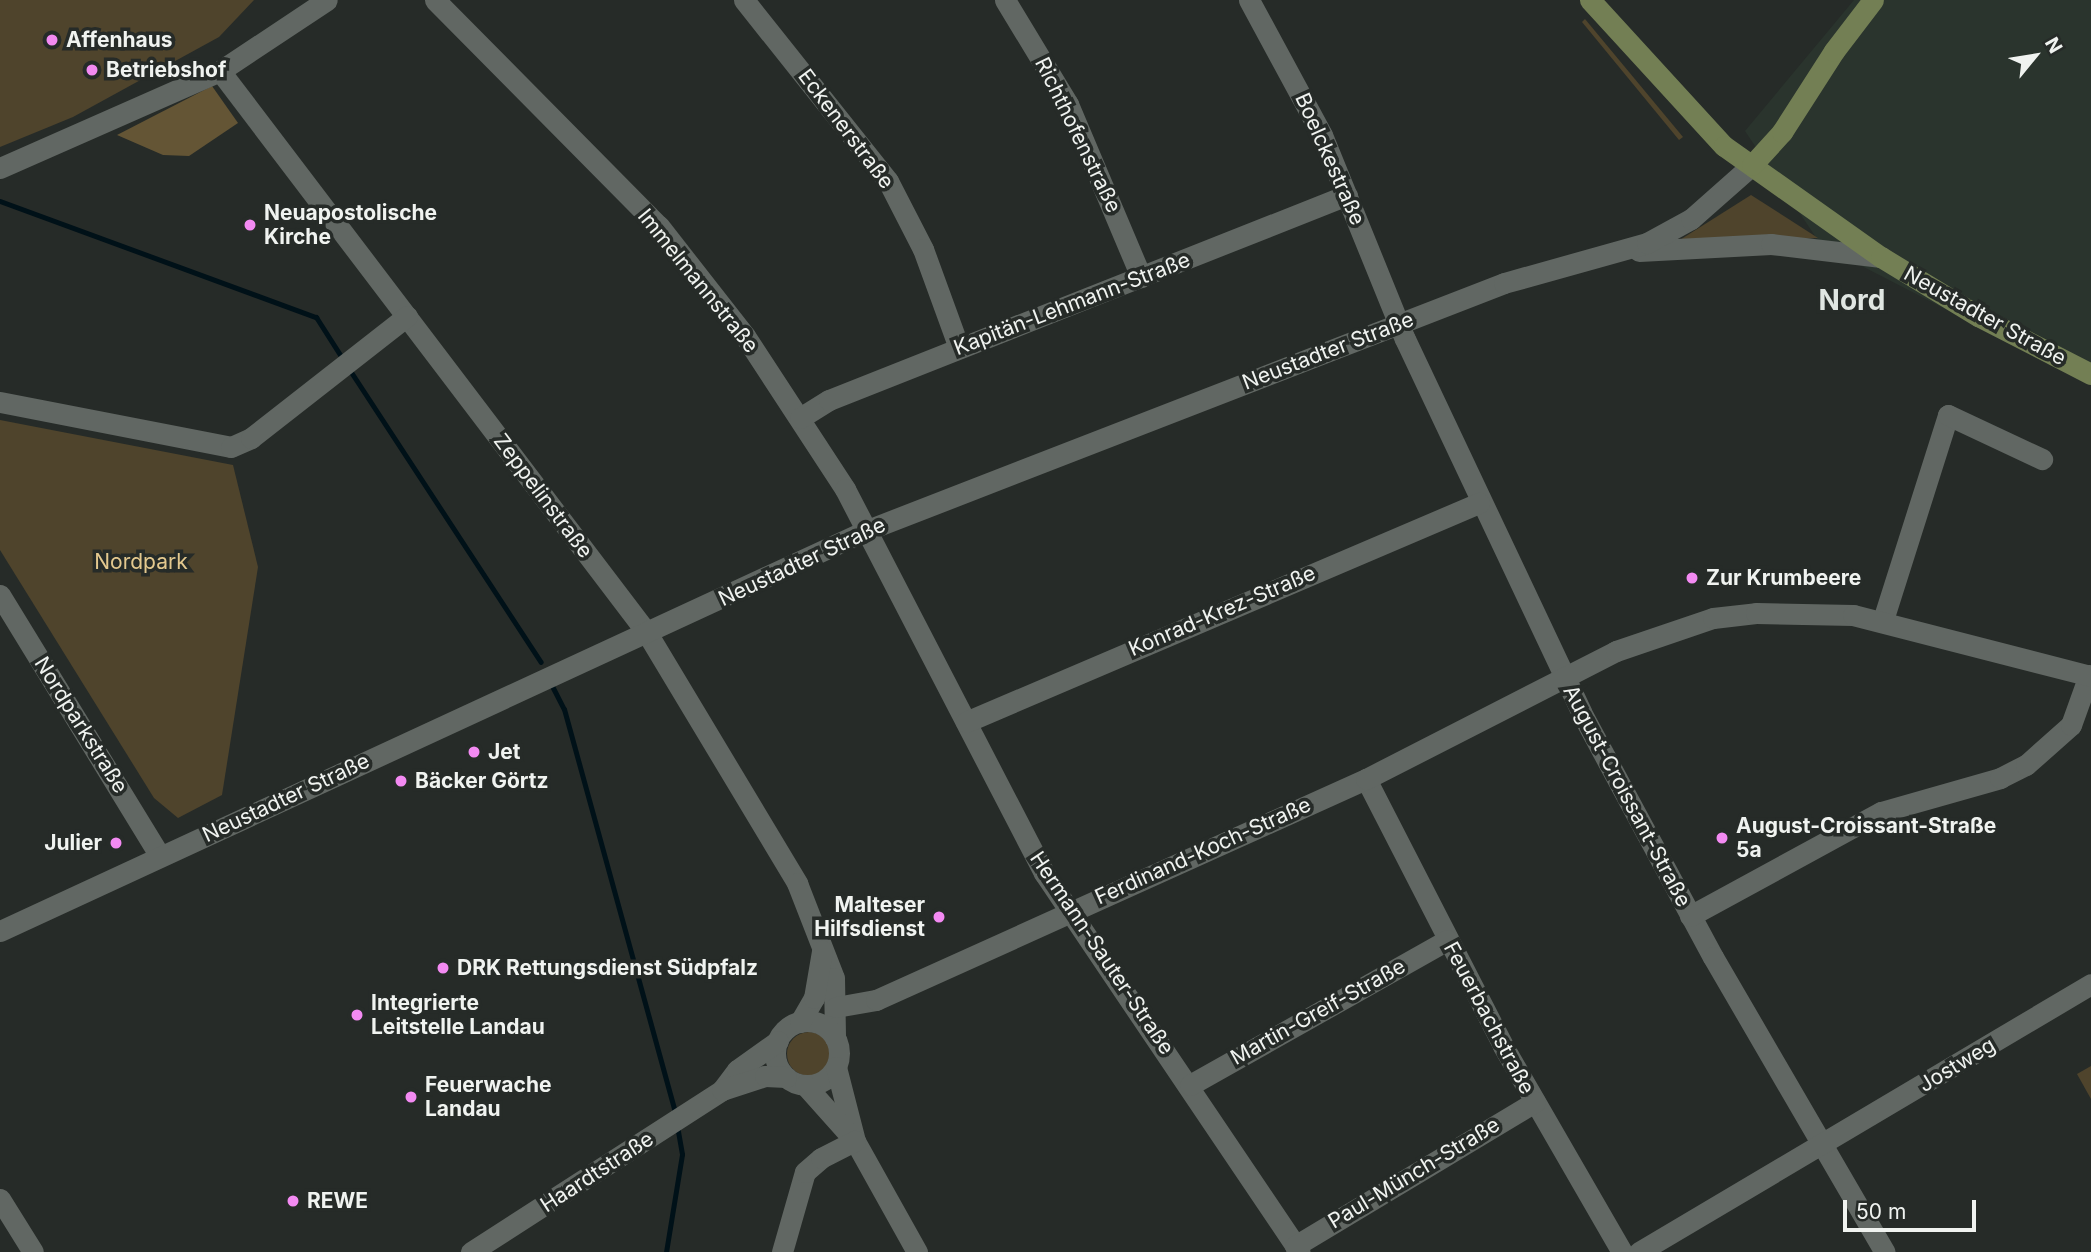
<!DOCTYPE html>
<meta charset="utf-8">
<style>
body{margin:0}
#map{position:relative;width:2091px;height:1252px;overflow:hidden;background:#262b28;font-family:Inter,sans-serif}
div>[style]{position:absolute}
.built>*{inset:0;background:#2a342d}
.green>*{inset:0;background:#4f442c}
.round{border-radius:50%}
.forest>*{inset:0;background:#645535}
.stream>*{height:5px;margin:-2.5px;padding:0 2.5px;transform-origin:2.5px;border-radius:2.5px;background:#001118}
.street>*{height:21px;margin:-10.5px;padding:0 10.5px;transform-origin:10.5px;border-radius:10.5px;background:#616763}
.street>.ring{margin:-10.5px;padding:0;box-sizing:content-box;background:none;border:21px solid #616763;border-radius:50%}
.secondary>*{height:21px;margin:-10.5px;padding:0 10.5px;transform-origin:10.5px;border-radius:10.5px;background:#737f54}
.dots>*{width:19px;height:19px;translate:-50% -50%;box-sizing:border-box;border:4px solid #262b28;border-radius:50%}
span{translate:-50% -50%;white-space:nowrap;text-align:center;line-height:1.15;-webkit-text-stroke:7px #262b28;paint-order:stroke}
.poi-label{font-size:21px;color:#f0f3f0;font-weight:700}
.left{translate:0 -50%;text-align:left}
.right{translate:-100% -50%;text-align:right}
.street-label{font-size:21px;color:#f0f3f0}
.park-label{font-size:21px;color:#e3c88e}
.district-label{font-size:28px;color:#e0e6e2;font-weight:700}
.north{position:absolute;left:2000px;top:21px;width:70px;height:70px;-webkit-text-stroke:5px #262b28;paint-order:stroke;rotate:60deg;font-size:19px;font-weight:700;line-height:28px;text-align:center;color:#f0f3f0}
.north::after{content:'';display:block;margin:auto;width:24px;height:32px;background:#f0f3f0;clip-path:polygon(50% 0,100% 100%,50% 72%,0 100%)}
.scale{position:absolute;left:1843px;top:1200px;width:133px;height:32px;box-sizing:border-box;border:4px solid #f0f3f0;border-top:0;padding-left:9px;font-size:21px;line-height:24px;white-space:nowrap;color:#f0f3f0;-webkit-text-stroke:5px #262b28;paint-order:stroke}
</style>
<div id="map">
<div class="built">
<i style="clip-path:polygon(1854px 0,2091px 0,2091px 384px,1821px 245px,1745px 131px)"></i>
</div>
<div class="green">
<i style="clip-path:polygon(0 0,254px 0,219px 37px,73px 117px,0 147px)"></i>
<i style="clip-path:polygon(1585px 19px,1683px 137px,1679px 140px,1582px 22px)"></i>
<i style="clip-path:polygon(1751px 195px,1818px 238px,1675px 243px)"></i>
<i style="clip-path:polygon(0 420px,233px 465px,258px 567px,222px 795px,178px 818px,154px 798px,0 550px)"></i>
<i class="round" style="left:787px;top:1032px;width:44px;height:44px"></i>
<i style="clip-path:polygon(2091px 1066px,2091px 1099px,2077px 1074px)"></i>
</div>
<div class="forest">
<i style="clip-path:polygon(212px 86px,238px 123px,189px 156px,163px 155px,117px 135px)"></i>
</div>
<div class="stream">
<i style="left:0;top:201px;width:337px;rotate:20.2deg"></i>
<i style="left:316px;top:317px;width:52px;rotate:57.5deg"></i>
<i style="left:349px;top:369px;width:350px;rotate:56.8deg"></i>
<i style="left:550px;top:682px;width:30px;rotate:63deg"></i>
<i style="left:564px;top:709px;width:418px;rotate:74.6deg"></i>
<i style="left:666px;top:1252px;width:99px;rotate:-80.7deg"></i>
<i style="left:682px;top:1154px;width:28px;rotate:-100deg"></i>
</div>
<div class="street">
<i style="left:435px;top:0;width:318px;rotate:45.3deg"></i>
<i style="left:659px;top:226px;width:140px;rotate:52deg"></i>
<i style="left:745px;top:336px;width:183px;rotate:56.8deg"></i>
<i style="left:845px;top:489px;width:433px;rotate:62.6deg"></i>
<i style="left:1044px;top:873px;width:457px;rotate:56deg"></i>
<i style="left:744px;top:0;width:231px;rotate:51.5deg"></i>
<i style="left:888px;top:181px;width:76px;rotate:62.8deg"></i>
<i style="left:923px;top:249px;width:105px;rotate:70deg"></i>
<i style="left:1005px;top:0;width:122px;rotate:58.8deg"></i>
<i style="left:1068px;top:104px;width:188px;rotate:67.1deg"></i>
<i style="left:1249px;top:0;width:153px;rotate:61.6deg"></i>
<i style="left:1322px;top:135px;width:220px;rotate:67.9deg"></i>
<i style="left:1405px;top:339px;width:412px;rotate:64.7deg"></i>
<i style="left:1581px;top:712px;width:278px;rotate:61.7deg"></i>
<i style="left:1713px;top:957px;width:341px;rotate:59.8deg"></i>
<i style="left:220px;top:71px;width:706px;rotate:52.77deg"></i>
<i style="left:647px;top:633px;width:292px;rotate:59deg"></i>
<i style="left:797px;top:883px;width:102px;rotate:68.7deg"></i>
<i style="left:834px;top:978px;width:60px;rotate:89deg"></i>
<i style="left:0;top:168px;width:240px;rotate:-23.8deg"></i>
<i style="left:220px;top:71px;width:128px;rotate:-33.6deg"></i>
<i style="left:1639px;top:251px;width:132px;rotate:-3deg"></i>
<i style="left:1771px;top:244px;width:111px;rotate:6.7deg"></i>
<i style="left:0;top:402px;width:235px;rotate:11deg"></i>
<i style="left:231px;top:447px;width:22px;rotate:-24deg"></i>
<i style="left:251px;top:438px;width:198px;rotate:-38deg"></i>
<i style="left:800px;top:418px;width:34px;rotate:-32deg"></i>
<i style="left:829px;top:400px;width:557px;rotate:-21.59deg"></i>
<i style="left:0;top:595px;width:306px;rotate:58.5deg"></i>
<i style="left:1883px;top:620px;width:215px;rotate:-72.4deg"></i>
<i style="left:1948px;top:415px;width:104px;rotate:25.1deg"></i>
<i style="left:966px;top:722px;width:558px;rotate:-23.12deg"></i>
<i style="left:1366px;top:779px;width:300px;rotate:62.8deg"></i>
<i style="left:1503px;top:1046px;width:238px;rotate:60deg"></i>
<i style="left:1690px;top:916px;width:217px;rotate:-28.6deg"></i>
<i style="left:1881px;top:812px;width:124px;rotate:-15.9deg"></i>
<i style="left:2000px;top:778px;width:29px;rotate:-27deg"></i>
<i style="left:2026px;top:765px;width:60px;rotate:-41.6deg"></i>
<i style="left:2071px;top:725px;width:53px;rotate:-70.2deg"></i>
<i style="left:0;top:931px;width:953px;rotate:-24.82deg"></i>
<i style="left:865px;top:531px;width:685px;rotate:-21.21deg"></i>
<i style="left:1504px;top:283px;width:148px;rotate:-15.6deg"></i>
<i style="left:1647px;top:243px;width:50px;rotate:-28.6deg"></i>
<i style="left:1691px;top:219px;width:81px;rotate:-41.5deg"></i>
<i style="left:836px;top:1007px;width:41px;rotate:-9.9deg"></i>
<i style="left:876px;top:1000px;width:538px;rotate:-24.28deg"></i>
<i style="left:1366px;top:779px;width:281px;rotate:-27.1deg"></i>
<i style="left:1616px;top:651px;width:102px;rotate:-18.8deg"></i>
<i style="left:1713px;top:618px;width:43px;rotate:-6.6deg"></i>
<i style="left:1756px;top:613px;width:97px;rotate:1.2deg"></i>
<i style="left:1853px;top:615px;width:246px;rotate:14.4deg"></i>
<i class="ring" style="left:775px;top:1021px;width:43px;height:43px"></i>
<i style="left:800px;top:1022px;width:28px;rotate:-60deg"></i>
<i style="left:814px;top:998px;width:48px;rotate:-80.3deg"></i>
<i style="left:836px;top:1067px;width:76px;rotate:75.6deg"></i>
<i style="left:805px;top:1085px;width:75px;rotate:48.2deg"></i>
<i style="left:855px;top:1141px;width:127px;rotate:60.8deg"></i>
<i style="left:1190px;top:1085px;width:295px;rotate:-29.4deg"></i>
<i style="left:722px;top:1090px;width:25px;rotate:-53deg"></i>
<i style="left:737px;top:1070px;width:50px;rotate:-35.3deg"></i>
<i style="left:0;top:1199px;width:62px;rotate:58.1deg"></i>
<i style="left:1295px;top:1246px;width:280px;rotate:-31deg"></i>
<i style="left:471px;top:1252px;width:299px;rotate:-32.8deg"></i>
<i style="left:722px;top:1090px;width:45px;rotate:-18deg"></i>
<i style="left:765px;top:1076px;width:21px;rotate:3deg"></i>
<i style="left:782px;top:1252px;width:83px;rotate:-74deg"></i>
<i style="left:805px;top:1172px;width:21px;rotate:-41deg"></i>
<i style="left:821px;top:1158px;width:38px;rotate:-27deg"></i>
<i style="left:1639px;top:1252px;width:525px;rotate:-30.66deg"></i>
</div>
<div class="secondary">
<i style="left:1590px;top:0;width:198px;rotate:47.5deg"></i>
<i style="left:1724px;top:146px;width:192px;rotate:35.3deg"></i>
<i style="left:1881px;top:257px;width:114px;rotate:31.3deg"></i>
<i style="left:1978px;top:316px;width:127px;rotate:27.2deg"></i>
<i style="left:1752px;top:165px;width:45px;rotate:-47.7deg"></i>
<i style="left:1782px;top:132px;width:96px;rotate:-57.3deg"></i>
<i style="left:1834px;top:51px;width:64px;rotate:-52.6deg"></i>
</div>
<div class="dots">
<i style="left:52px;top:40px;background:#f38af2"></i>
<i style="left:92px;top:70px;background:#f38af2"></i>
<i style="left:250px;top:225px;background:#f38af2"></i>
<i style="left:1692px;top:578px;background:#f38af2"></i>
<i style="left:474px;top:752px;background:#f38af2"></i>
<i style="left:401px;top:781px;background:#f38af2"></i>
<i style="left:1722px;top:838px;background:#f38af2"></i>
<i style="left:116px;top:843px;background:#f38af2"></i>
<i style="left:939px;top:917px;background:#f38af2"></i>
<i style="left:443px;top:968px;background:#f38af2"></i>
<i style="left:357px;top:1015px;background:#f38af2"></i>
<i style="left:411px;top:1097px;background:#f38af2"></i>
<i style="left:293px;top:1201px;background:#f38af2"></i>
</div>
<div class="poi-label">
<span class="left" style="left:66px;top:40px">Affenhaus</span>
<span class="left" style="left:106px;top:70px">Betriebshof</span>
<span class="left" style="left:264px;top:225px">Neuapostolische<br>Kirche</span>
<span class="left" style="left:1706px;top:578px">Zur Krumbeere</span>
<span class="left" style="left:488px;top:752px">Jet</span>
<span class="left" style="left:415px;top:781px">Bäcker Görtz</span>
<span class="left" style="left:1736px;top:838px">August-Croissant-Straße<br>5a</span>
<span class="right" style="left:102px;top:843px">Julier</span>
<span class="right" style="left:925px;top:917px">Malteser<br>Hilfsdienst</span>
<span class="left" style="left:457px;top:968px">DRK Rettungsdienst Südpfalz</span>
<span class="left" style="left:371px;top:1015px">Integrierte<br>Leitstelle Landau</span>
<span class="left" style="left:425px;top:1097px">Feuerwache<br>Landau</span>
<span class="left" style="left:307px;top:1201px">REWE</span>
</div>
<div class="street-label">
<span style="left:846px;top:129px;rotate:53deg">Eckenerstraße</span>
<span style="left:1078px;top:135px;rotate:64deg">Richthofenstraße</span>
<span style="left:1330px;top:159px;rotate:66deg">Boelckestraße</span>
<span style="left:698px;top:281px;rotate:51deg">Immelmannstraße</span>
<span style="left:1072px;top:304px;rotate:-21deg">Kapitän-Lehmann-Straße</span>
<span style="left:1985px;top:316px;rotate:29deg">Neustadter Straße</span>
<span style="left:1328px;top:351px;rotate:-21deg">Neustadter Straße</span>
<span style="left:543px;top:496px;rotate:53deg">Zeppelinstraße</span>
<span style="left:802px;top:562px;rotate:-25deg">Neustadter Straße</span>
<span style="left:1222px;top:611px;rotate:-23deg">Konrad-Krez-Straße</span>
<span style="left:81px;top:725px;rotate:58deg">Nordparkstraße</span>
<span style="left:1627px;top:796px;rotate:62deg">August-Croissant-Straße</span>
<span style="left:286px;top:798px;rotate:-25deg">Neustadter Straße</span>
<span style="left:1203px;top:851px;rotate:-24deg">Ferdinand-Koch-Straße</span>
<span style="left:1102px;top:953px;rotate:56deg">Hermann-Sauter-Straße</span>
<span style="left:1318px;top:1012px;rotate:-29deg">Martin-Greif-Straße</span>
<span style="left:1489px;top:1018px;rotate:62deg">Feuerbachstraße</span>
<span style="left:1957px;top:1065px;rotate:-31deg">Jostweg</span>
<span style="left:597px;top:1172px;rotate:-33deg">Haardtstraße</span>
<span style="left:1414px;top:1173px;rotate:-31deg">Paul-Münch-Straße</span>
</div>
<div class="park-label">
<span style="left:141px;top:562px">Nordpark</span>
</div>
<div class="district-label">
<span style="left:1852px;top:300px">Nord</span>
</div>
<div class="north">N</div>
<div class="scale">50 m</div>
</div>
